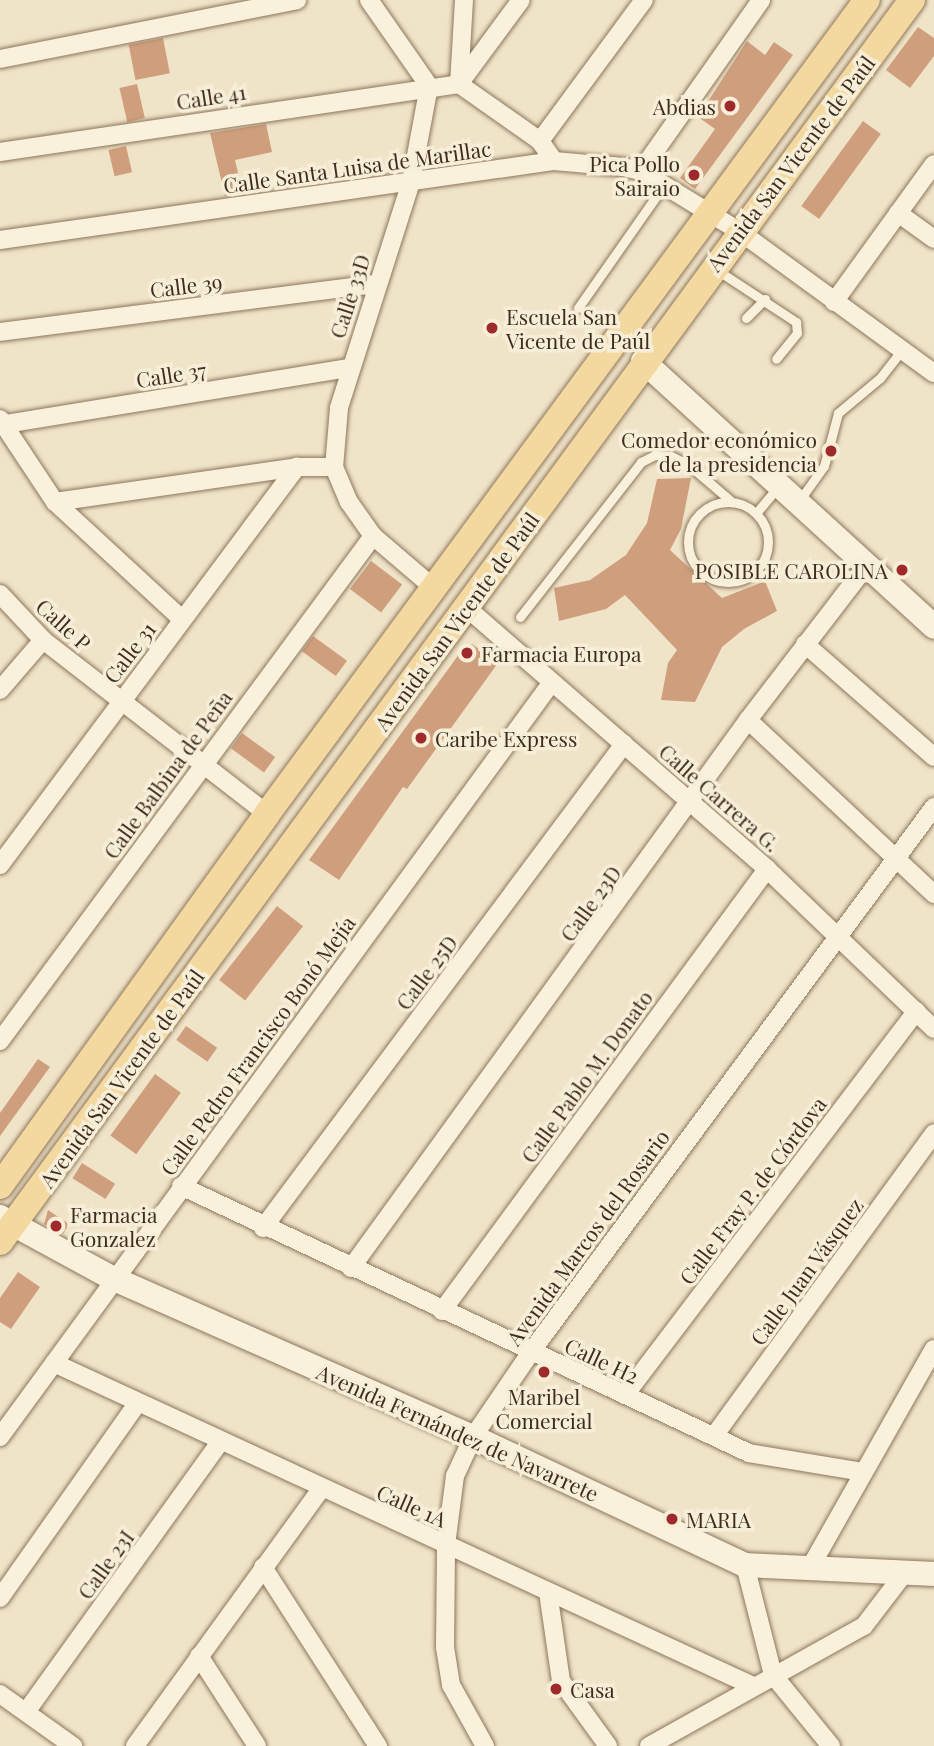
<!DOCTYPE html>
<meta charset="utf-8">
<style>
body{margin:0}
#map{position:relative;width:934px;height:1746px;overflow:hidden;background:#f0e4c8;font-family:"Playfair Display",serif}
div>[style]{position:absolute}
.building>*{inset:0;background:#cf9f7d;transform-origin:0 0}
.roads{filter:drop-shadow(0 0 2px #8d765c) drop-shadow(0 0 2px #8d765c)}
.lane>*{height:9px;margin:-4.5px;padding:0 4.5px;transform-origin:4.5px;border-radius:4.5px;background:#faf1dc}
.lane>.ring{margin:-4.5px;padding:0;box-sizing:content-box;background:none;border:9px solid #faf1dc;border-radius:50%}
.street>*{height:18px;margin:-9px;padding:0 9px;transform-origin:9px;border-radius:9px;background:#faf1dc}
.secondary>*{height:24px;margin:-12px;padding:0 12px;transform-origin:12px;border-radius:12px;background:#faf1dc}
.primary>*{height:26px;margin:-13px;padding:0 13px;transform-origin:13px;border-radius:13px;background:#f3d9a0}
.dots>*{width:19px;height:19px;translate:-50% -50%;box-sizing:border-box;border:4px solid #f7eed8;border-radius:50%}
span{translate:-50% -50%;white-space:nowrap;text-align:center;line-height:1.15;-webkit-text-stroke:7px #f7eed8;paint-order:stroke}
.street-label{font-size:21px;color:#3d2e20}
.poi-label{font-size:21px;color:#3d2e20}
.right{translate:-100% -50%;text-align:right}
.left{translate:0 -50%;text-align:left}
</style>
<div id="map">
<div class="building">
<i style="clip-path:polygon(918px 27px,934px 38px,934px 56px,910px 88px,886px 70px)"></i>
<i style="left:163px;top:38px;width:36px;height:35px;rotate:79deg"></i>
<i style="clip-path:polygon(747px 41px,765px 55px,774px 42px,793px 55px,695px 189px,680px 178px,715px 129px,698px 117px)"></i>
<i style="left:137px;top:84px;width:35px;height:18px;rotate:77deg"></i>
<i style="left:863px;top:121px;width:22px;height:105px;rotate:36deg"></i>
<i style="clip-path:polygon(266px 124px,272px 152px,235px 160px,243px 194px,225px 196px,210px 133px)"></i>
<i style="left:126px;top:146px;width:27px;height:18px;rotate:77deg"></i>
<i style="clip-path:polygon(691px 478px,681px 529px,670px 550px,722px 598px,765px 581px,777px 611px,744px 629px,722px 647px,695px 702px,661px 700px,668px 663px,677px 650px,625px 595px,606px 609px,559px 621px,554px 588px,590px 580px,626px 555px,647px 523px,657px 479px)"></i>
<i style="left:371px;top:561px;width:39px;height:35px;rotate:37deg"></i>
<i style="left:313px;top:636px;width:42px;height:19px;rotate:36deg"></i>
<i style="clip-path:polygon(472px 644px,498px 663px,407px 789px,403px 787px,339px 880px,309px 860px,465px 646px)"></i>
<i style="left:242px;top:733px;width:41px;height:19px;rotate:36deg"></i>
<i style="left:277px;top:906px;width:33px;height:94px;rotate:38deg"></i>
<i style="left:186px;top:1026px;width:38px;height:17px;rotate:35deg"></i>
<i style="clip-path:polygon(38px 1059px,50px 1067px,0 1136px,0 1113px)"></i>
<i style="left:155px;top:1074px;width:32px;height:76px;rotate:36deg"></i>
<i style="left:82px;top:1163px;width:39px;height:18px;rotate:32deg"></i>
<i style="clip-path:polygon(48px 1210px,69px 1224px,63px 1234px,44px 1224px)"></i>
<i style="clip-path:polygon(18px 1272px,40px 1287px,11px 1329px,0 1322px,0 1298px)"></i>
</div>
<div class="roads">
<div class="lane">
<i style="left:717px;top:270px;width:95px;rotate:33.4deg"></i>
<i style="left:796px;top:322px;width:11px;rotate:85deg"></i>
<i style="left:797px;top:333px;width:33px;rotate:129deg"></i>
<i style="left:578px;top:308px;width:150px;rotate:-55deg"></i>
<i style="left:746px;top:318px;width:27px;rotate:-45deg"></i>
<i style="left:799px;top:501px;width:43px;rotate:-54.5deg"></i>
<i style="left:824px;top:466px;width:55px;rotate:-75.2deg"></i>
<i style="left:838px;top:413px;width:55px;rotate:-39.8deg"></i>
<i style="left:880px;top:378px;width:36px;rotate:-52deg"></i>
<i class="ring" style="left:688px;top:502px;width:71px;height:71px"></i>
<i style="left:757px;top:512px;width:33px;rotate:-50deg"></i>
<i style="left:520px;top:617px;width:197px;rotate:-52deg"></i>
<i style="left:641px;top:462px;width:16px;rotate:-27deg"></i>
<i style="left:655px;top:455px;width:16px;rotate:4deg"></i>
<i style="left:671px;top:456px;width:20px;rotate:27deg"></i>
<i style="left:689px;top:465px;width:55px;rotate:40.6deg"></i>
</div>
<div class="street">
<i style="left:369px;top:0;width:105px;rotate:55.1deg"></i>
<i style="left:429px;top:86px;width:98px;rotate:100.6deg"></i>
<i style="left:411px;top:182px;width:237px;rotate:107.7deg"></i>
<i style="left:339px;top:408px;width:59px;rotate:94.8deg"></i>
<i style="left:334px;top:467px;width:38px;rotate:67deg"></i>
<i style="left:349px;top:502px;width:42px;rotate:54.8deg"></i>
<i style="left:373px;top:536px;width:82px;rotate:40.5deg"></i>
<i style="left:464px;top:0;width:84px;rotate:93.4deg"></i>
<i style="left:459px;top:84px;width:99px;rotate:35.1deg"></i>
<i style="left:540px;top:141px;width:24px;rotate:55deg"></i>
<i style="left:0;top:59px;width:303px;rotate:-11.2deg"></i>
<i style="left:540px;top:141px;width:175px;rotate:-53.6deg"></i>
<i style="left:0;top:152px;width:464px;rotate:-8.4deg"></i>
<i style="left:459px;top:84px;width:104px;rotate:-53.6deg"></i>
<i style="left:641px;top:171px;width:209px;rotate:-54.9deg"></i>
<i style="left:898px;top:213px;width:44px;rotate:35.8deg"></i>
<i style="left:0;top:240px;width:560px;rotate:-8.12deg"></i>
<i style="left:554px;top:161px;width:69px;rotate:5deg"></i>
<i style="left:623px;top:167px;width:18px;rotate:13deg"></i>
<i style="left:641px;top:171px;width:115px;rotate:31.5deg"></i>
<i style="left:739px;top:231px;width:241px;rotate:36.1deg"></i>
<i style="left:834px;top:302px;width:170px;rotate:-54.1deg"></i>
<i style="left:0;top:332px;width:380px;rotate:-7.3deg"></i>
<i style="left:0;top:419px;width:100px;rotate:56.5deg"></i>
<i style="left:55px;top:502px;width:173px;rotate:42.7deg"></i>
<i style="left:0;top:425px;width:354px;rotate:-9.3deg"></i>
<i style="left:55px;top:502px;width:245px;rotate:-8.2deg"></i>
<i style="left:297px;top:467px;width:37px"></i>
<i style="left:0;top:594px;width:63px;rotate:46.9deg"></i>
<i style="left:43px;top:640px;width:284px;rotate:37.8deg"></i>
<i style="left:467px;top:608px;width:398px;rotate:41deg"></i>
<i style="left:767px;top:869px;width:231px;rotate:43.8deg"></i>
<i style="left:805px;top:644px;width:171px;rotate:41.2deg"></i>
<i style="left:0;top:690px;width:66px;rotate:-49.3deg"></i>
<i style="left:748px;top:720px;width:255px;rotate:43.1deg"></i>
<i style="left:0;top:865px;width:497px;rotate:-53.3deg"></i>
<i style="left:0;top:1041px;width:628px;rotate:-53.55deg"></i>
<i style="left:181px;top:1186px;width:628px;rotate:25.18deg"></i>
<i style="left:749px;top:1453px;width:115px;rotate:9.5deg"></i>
<i style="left:263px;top:1228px;width:604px;rotate:-53.28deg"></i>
<i style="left:351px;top:1268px;width:677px;rotate:-54.08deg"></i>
<i style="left:748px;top:720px;width:195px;rotate:-52.5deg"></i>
<i style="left:442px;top:1311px;width:549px;rotate:-53.67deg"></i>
<i style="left:54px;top:1363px;width:770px;rotate:24.8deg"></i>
<i style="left:625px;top:1395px;width:482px;rotate:-52.8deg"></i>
<i style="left:714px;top:1436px;width:374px;rotate:-54deg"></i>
<i style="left:0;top:1437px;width:935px;rotate:-53.83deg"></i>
<i style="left:745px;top:1565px;width:114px;rotate:75.7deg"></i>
<i style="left:773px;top:1675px;width:92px;rotate:50.8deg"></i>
<i style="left:811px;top:1566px;width:249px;rotate:-60.5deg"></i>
<i style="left:263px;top:1567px;width:213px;rotate:57.3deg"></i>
<i style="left:548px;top:1592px;width:90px;rotate:81.7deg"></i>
<i style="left:561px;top:1681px;width:80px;rotate:54.1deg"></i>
<i style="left:0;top:1598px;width:237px;rotate:-54.8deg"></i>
<i style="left:199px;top:1656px;width:107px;rotate:57.2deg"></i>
<i style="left:0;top:1694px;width:90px;rotate:35.5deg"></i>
<i style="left:26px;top:1712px;width:332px;rotate:-54.3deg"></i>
<i style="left:135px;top:1746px;width:316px;rotate:-54.1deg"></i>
<i style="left:485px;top:1746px;width:70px;rotate:-119.1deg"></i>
<i style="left:451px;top:1685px;width:38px;rotate:-99deg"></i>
<i style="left:445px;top:1647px;width:102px;rotate:-89.4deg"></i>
<i style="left:446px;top:1545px;width:70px;rotate:-82.6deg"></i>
<i style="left:455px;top:1476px;width:43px;rotate:-65.2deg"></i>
<i style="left:473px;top:1437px;width:103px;rotate:-55.7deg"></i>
<i style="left:531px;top:1352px;width:678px;rotate:-53.52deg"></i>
<i style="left:649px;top:1746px;width:246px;rotate:-29.2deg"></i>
<i style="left:864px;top:1626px;width:69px;rotate:-52.6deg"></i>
</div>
<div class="secondary">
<i style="left:643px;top:361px;width:394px;rotate:42.4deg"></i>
<i style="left:0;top:1217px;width:128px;rotate:28.6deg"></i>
<i style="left:112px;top:1278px;width:394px;rotate:23.8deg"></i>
<i style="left:473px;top:1437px;width:301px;rotate:25.2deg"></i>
<i style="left:745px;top:1565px;width:189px;rotate:2.7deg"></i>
</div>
<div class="primary">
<i style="left:0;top:1186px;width:458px;rotate:-54.3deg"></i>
<i style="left:267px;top:814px;width:1011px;rotate:-53.61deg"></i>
<i style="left:0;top:1242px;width:1541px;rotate:-53.71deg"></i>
</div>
</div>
<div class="dots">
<i style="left:730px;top:106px;background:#9e2a2b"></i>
<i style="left:694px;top:175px;background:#9e2a2b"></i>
<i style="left:492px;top:328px;background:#9e2a2b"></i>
<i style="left:831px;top:451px;background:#9e2a2b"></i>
<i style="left:902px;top:570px;background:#9e2a2b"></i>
<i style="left:467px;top:653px;background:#9e2a2b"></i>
<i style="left:421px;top:738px;background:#9e2a2b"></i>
<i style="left:56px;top:1226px;background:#9e2a2b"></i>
<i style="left:544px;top:1372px;background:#9e2a2b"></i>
<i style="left:672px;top:1519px;background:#9e2a2b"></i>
<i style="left:556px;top:1689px;background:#9e2a2b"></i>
</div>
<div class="street-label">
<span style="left:211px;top:96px;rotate:-9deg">Calle 41</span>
<span style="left:790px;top:163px;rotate:-53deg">Avenida San Vicente de Paúl</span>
<span style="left:357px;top:166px;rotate:-8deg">Calle Santa Luisa de Marillac</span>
<span style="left:186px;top:285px;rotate:-7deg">Calle 39</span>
<span style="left:349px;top:296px;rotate:-72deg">Calle 33D</span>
<span style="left:171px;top:374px;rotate:-9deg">Calle 37</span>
<span style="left:456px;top:621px;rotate:-54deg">Avenida San Vicente de Paúl</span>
<span style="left:64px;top:624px;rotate:42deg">Calle P</span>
<span style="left:129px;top:652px;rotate:-53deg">Calle 31</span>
<span style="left:167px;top:774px;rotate:-54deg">Calle Balbina de Peña</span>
<span style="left:720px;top:797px;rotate:41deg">Calle Carrera G.</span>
<span style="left:590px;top:903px;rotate:-54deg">Calle 23D</span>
<span style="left:426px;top:972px;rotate:-53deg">Calle 25D</span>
<span style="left:257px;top:1045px;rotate:-54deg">Calle Pedro Francisco Bonó Mejía</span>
<span style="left:586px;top:1076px;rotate:-54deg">Calle Pablo M. Donato</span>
<span style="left:121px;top:1078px;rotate:-54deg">Avenida San Vicente de Paúl</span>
<span style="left:752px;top:1190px;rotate:-53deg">Calle Fray P. de Córdova</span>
<span style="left:587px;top:1237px;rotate:-54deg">Avenida Marcos del Rosario</span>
<span style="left:806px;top:1271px;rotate:-54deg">Calle Juan Vásquez</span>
<span style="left:602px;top:1360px;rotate:25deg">Calle H2</span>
<span style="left:458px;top:1432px;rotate:24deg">Avenida Fernández de Navarrete</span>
<span style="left:412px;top:1505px;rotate:24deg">Calle 1A</span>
<span style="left:105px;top:1564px;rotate:-54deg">Calle 23I</span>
</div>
<div class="poi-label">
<span class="right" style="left:716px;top:106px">Abdias</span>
<span class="right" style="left:680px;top:175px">Pica Pollo<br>Sairaio</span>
<span class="left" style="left:506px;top:328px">Escuela San<br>Vicente de Paúl</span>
<span class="right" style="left:817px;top:451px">Comedor económico<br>de la presidencia</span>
<span class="right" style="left:888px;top:570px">POSIBLE CAROLINA</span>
<span class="left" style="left:481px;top:653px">Farmacia Europa</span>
<span class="left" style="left:435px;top:738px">Caribe Express</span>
<span class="left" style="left:70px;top:1226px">Farmacia<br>Gonzalez</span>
<span style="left:544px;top:1408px">Maribel<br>Comercial</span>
<span class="left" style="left:686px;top:1519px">MARIA</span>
<span class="left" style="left:570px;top:1689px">Casa</span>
</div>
</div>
